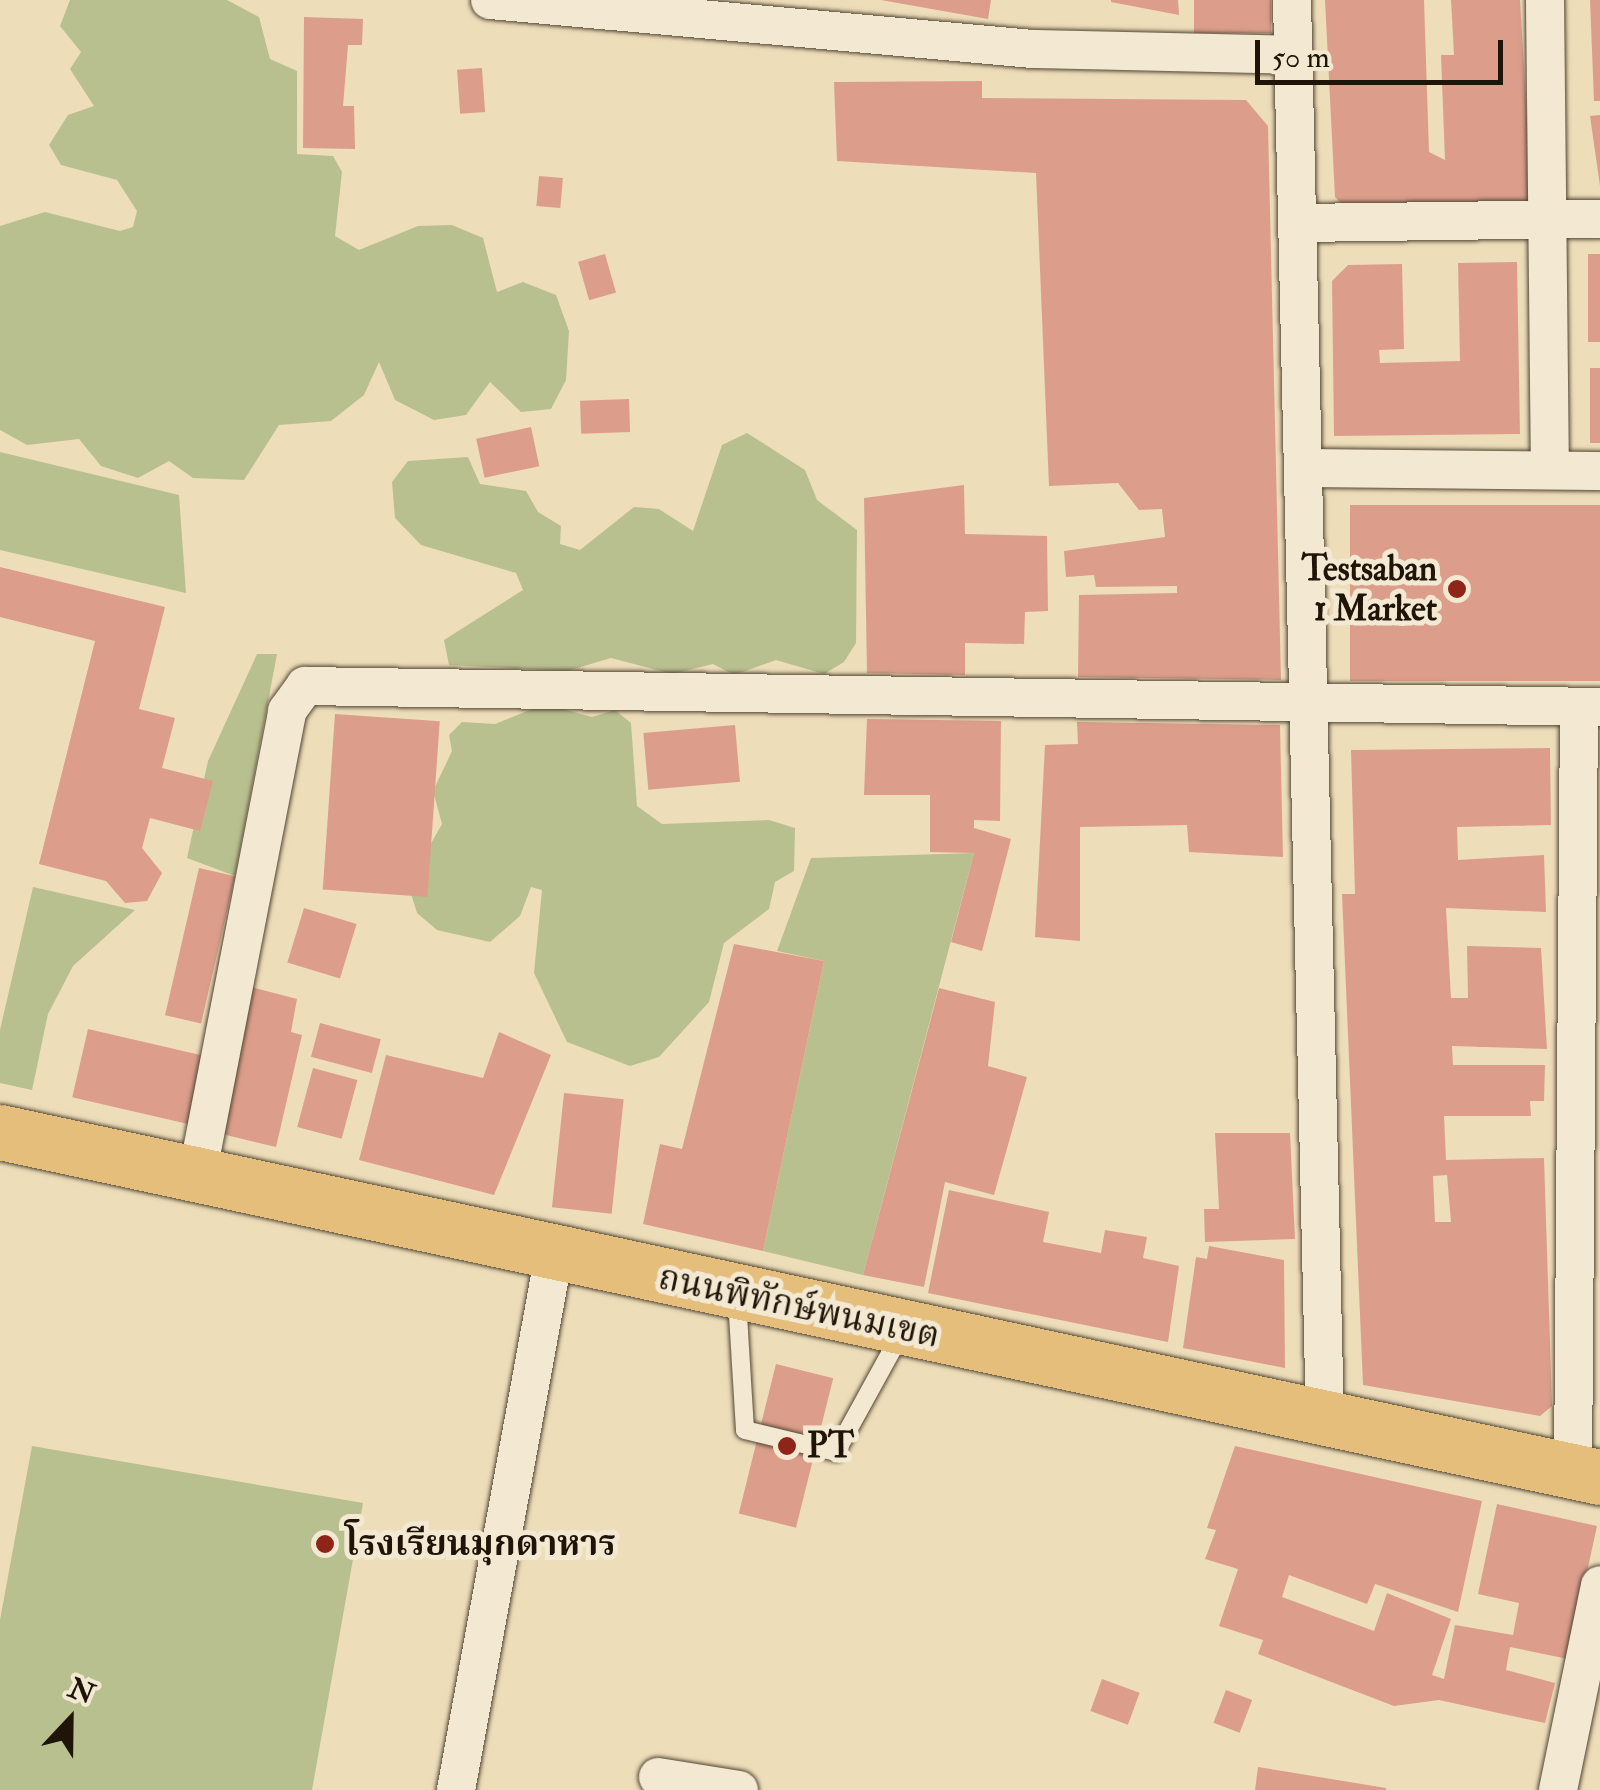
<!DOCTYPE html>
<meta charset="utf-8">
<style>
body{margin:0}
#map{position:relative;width:1600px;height:1790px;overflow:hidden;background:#edddb9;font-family:"IM FELL Double Pica","Noto Serif Thai",serif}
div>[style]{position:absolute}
.green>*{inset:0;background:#b9c08f}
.building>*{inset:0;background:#dc9e8b;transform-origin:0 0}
.roads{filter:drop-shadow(0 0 2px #524634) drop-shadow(0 0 2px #524634)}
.service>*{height:18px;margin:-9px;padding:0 9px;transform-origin:9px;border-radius:9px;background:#f3e9d2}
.minor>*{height:38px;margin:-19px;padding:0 19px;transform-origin:19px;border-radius:19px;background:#f3e9d2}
.primary>*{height:55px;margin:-27.5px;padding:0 27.5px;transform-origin:27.5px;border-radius:27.5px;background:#e6be7c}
.dots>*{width:28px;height:28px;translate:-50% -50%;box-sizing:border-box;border:5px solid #f3e9d2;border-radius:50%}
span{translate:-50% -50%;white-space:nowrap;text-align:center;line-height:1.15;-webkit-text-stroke:10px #f3e9d2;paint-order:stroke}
.poi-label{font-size:35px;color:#1e1407;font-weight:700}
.right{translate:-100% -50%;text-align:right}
.left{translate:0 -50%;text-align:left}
.street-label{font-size:35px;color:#1e1407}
.north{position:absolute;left:20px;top:1670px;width:100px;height:100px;-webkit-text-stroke:8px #f3e9d2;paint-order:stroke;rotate:22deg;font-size:28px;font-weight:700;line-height:40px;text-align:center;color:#1e1407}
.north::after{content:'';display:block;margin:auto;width:35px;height:45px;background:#1e1407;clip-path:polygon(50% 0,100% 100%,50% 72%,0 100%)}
.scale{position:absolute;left:1255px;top:40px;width:248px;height:45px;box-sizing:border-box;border:5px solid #1e1407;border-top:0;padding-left:12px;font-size:30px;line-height:35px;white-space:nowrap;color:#1e1407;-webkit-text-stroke:8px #f3e9d2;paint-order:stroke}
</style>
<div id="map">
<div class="green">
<i style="clip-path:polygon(70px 0,227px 0,259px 17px,270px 59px,297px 71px,297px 154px,333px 156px,342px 172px,335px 236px,359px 250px,418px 226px,452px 225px,483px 238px,497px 292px,523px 282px,556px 295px,569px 331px,566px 380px,551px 409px,521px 412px,490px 382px,466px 415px,434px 420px,395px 400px,379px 362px,364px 395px,331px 421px,279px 425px,244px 480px,193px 478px,169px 461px,138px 478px,101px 466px,79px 439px,27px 445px,0 430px,0 226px,45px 212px,120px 231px,133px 227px,137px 211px,117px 180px,61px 165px,49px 145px,68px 115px,94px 106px,70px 69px,81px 52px,60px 26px)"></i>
<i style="clip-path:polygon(747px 433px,805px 470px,817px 500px,857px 530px,856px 643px,844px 662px,824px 674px,776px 660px,734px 675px,713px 664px,672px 674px,611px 658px,567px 671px,449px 665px,444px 640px,523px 590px,516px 573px,421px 545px,395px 518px,392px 482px,408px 461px,468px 457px,480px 484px,526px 491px,538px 512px,561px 526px,560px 544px,580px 550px,634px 507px,659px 509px,693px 531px,722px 445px)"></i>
<i style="clip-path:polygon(0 452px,179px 495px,186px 593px,0 550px)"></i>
<i style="clip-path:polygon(257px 654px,277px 654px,235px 876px,187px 858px,208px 761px)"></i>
<i style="clip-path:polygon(545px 704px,592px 717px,615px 710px,631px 723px,637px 806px,662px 824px,769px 820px,795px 828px,794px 871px,775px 882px,769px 909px,724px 943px,709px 1002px,659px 1057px,630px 1066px,567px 1042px,534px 973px,542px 890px,531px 887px,520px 916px,490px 942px,437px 930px,417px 913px,408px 884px,442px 824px,433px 791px,452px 751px,449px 735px,462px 722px,495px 724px)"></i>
<i style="clip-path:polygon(974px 853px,863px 1275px,763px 1251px,824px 961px,777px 951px,811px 858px)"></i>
<i style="clip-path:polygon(33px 887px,135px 910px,73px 966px,48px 1014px,32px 1090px,0 1083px,0 1030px)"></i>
<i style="clip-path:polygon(32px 1446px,363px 1503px,312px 1790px,0 1790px,0 1620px)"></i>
</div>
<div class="building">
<i style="clip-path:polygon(881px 0,991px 0,988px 19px)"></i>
<i style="clip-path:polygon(1111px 0,1178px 0,1179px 15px,1111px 2px)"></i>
<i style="left:1194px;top:0;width:77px;height:33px"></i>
<i style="clip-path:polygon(1325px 0,1424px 0,1429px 152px,1445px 160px,1441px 55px,1454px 55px,1451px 0,1520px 0,1532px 203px,1343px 205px,1335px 197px)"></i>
<i style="clip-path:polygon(1590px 0,1600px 0,1600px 101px,1594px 101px)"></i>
<i style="clip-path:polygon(304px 17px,363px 19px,362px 45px,348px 45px,343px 106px,354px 106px,355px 149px,303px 148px)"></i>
<i style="left:482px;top:68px;width:44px;height:25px;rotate:86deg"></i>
<i style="clip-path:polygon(982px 81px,982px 98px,1246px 100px,1268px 126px,1281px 680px,1078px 677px,1079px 595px,1177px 593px,1177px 586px,1096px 587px,1094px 575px,1066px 577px,1064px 551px,1165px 537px,1162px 509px,1139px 510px,1118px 483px,1049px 486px,1036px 173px,837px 161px,834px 82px)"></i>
<i style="clip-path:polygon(1600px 115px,1600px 186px,1590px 116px)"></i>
<i style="left:539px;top:176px;width:24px;height:30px;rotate:5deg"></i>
<i style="left:605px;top:254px;width:40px;height:28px;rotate:74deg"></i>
<i style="left:1588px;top:254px;width:12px;height:88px"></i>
<i style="clip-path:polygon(1517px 262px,1520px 434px,1334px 436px,1332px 281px,1348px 265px,1402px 264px,1404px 349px,1379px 350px,1380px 363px,1460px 361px,1458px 263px)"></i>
<i style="left:1590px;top:368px;width:10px;height:75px"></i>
<i style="left:629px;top:399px;width:33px;height:49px;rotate:88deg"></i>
<i style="left:531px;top:427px;width:40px;height:56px;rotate:78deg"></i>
<i style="clip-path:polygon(964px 485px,965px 534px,1047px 536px,1048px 611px,1025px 612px,1024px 644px,965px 643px,965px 675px,867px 673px,864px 498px)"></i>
<i style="left:1350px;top:505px;width:250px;height:176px"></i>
<i style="clip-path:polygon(0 567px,165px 607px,139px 709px,175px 718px,162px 768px,213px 781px,200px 831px,150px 818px,142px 848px,162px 873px,147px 901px,125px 903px,106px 881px,39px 864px,95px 641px,0 617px)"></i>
<i style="left:335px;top:714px;width:105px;height:176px;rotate:4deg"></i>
<i style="clip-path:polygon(867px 719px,1001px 721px,1000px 821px,974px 820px,974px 828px,1011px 839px,982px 951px,951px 942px,974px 853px,930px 852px,930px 795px,864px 795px)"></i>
<i style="clip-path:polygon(1077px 722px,1280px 725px,1283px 857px,1189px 852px,1187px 825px,1080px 827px,1080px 941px,1035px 937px,1045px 745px,1078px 744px)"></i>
<i style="left:735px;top:725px;width:57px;height:92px;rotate:85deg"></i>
<i style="clip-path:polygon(evenodd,1550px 748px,1551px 825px,1457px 827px,1458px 860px,1544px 855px,1546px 912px,1446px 908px,1451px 998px,1468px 998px,1467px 946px,1541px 948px,1547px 1049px,1452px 1046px,1453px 1065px,1545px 1065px,1544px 1101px,1530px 1101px,1531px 1116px,1444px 1116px,1446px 1160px,1544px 1158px,1552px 1406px,1540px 1416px,1363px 1385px,1342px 894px,1355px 894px,1351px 750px,1550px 748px,1447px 1175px,1451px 1222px,1435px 1222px,1433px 1176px,1447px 1175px)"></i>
<i style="left:199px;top:868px;width:37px;height:151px;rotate:13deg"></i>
<i style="left:304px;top:908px;width:55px;height:57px;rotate:17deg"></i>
<i style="clip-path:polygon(734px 944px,824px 961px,763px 1251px,643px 1224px,660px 1144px,682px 1149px)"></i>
<i style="clip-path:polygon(251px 987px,297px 999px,291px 1032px,302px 1035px,276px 1147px,218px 1133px)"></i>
<i style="clip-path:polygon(939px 988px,995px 1002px,988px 1066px,1027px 1077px,994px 1195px,945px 1182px,924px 1287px,863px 1275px)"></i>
<i style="left:320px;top:1023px;width:63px;height:35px;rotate:15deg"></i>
<i style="left:88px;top:1029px;width:122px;height:70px;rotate:13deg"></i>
<i style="clip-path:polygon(499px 1032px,551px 1055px,494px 1195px,359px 1160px,386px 1055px,483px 1078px)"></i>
<i style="left:313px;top:1068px;width:46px;height:61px;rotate:15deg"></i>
<i style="left:564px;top:1093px;width:60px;height:115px;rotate:6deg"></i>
<i style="clip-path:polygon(1215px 1133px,1290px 1133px,1295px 1239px,1205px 1242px,1204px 1209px,1219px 1209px)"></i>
<i style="clip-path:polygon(949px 1190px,1049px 1212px,1043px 1242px,1101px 1253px,1105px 1230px,1147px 1237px,1143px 1258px,1179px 1266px,1168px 1342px,928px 1293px)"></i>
<i style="clip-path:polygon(1209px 1246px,1284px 1260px,1285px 1368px,1183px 1348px,1196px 1257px,1207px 1259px)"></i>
<i style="left:776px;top:1364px;width:59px;height:154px;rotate:14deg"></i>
<i style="clip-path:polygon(1235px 1446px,1482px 1501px,1458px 1612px,1375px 1584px,1367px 1604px,1289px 1575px,1282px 1597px,1374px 1631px,1387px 1593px,1451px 1619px,1432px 1675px,1444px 1679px,1455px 1625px,1513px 1635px,1519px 1603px,1478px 1594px,1497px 1504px,1597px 1526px,1568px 1659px,1510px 1647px,1506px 1670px,1555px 1683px,1545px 1723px,1439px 1700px,1394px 1706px,1258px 1654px,1263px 1640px,1219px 1626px,1238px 1569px,1205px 1559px,1216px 1530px,1207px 1528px)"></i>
<i style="left:1102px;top:1679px;width:40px;height:34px;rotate:20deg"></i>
<i style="left:1226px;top:1690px;width:28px;height:35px;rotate:21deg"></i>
<i style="clip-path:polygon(1258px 1767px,1386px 1788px,1386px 1790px,1255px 1790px)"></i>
</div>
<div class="roads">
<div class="service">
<i style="left:737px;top:1299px;width:131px;rotate:86.5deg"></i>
<i style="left:745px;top:1430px;width:94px;rotate:13.6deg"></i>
<i style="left:836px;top:1452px;width:135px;rotate:-61.2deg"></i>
</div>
<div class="minor">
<i style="left:490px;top:0;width:545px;rotate:5.16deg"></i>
<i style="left:1033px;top:49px;width:261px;rotate:1.3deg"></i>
<i style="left:1292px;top:0;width:1421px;rotate:88.67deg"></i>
<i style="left:1545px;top:0;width:470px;rotate:89.4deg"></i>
<i style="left:1300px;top:223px;width:300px;rotate:-0.8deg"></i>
<i style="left:1303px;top:468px;width:297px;rotate:0.6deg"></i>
<i style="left:197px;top:1176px;width:474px;rotate:-79deg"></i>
<i style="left:287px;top:711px;width:31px;rotate:-54deg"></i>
<i style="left:305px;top:686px;width:1295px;rotate:0.93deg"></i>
<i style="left:1573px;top:1471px;width:764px;rotate:-89.55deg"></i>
<i style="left:658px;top:1777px;width:82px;rotate:9.1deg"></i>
<i style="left:456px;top:1790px;width:545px;rotate:-79.64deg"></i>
<i style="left:1558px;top:1790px;width:209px;rotate:-78.4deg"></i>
</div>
<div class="primary">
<i style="left:0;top:1132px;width:1637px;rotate:12.17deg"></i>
</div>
</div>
<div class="dots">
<i style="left:1457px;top:589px;background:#8f2418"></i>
<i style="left:787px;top:1446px;background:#8f2418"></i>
<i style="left:325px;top:1544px;background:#8f2418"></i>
</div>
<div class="poi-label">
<span class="right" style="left:1437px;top:589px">Testsaban<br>1 Market</span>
<span class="left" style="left:807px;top:1446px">PT</span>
<span class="left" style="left:345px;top:1544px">โรงเรียนมุกดาหาร</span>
</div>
<div class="street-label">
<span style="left:799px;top:1307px;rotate:12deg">ถนนพิทักษ์พนมเขต</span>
</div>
<div class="north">N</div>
<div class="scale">50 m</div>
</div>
